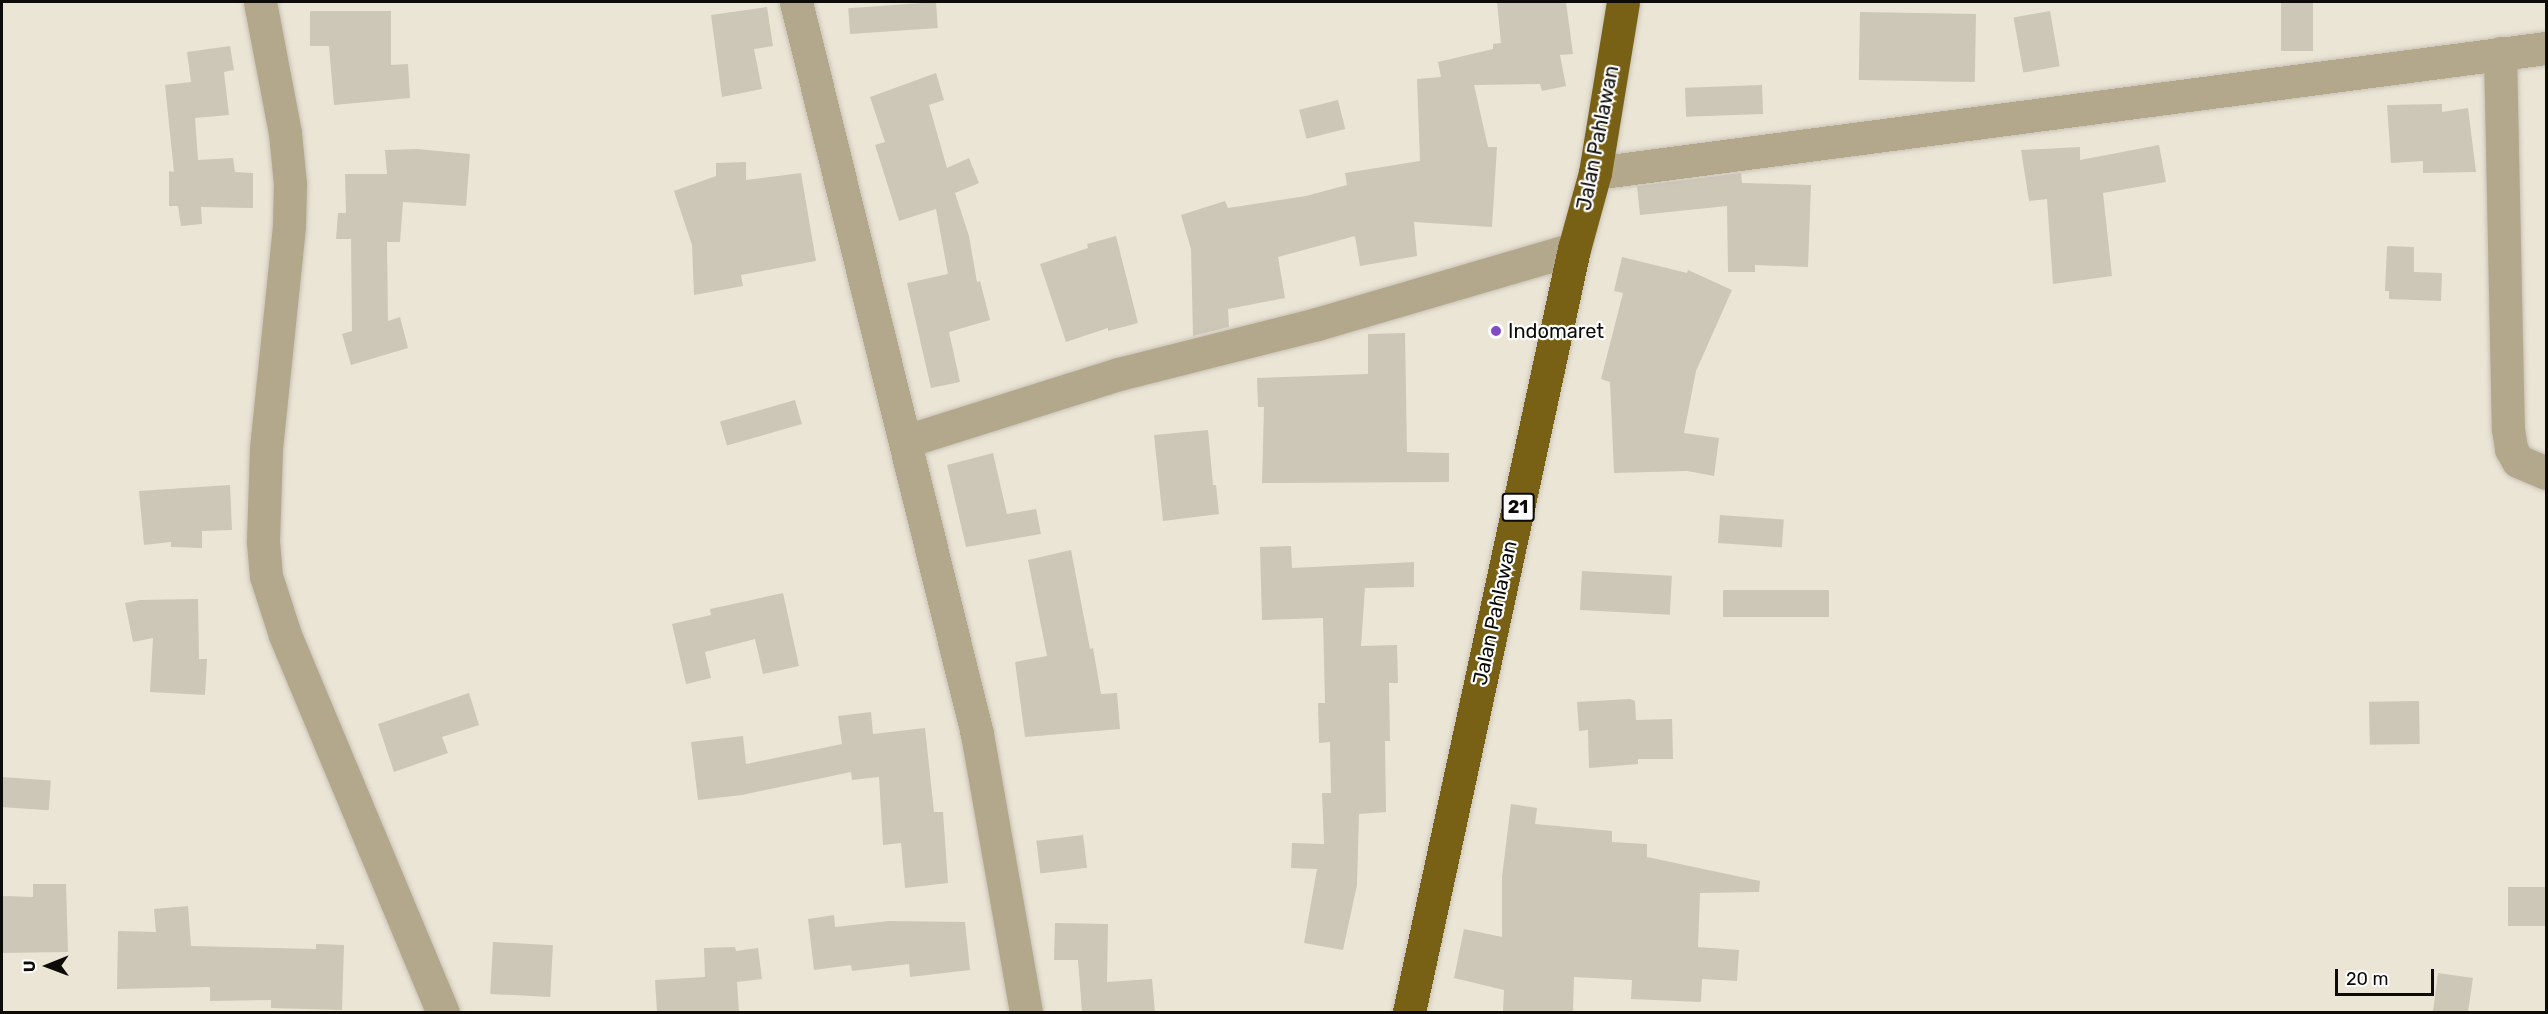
<!DOCTYPE html>
<style>
body{margin:0}
#map{position:relative;width:2548px;height:1014px;overflow:hidden;background:#ebe5d6;font-family:Rubik,sans-serif}
div>[style]{position:absolute}
.building>*{inset:0;background:#cdc7b8;transform-origin:0 0}
.roads{filter:drop-shadow(0 0 2px #c7c2b5) drop-shadow(0 0 2px #c7c2b5)}
.minor>*{height:33px;margin:-16.5px;padding:0 16.5px;transform-origin:16.5px;border-radius:16.5px;background:#b3a88b}
.highway>*{height:33px;margin:-16.5px;padding:0 16.5px;transform-origin:16.5px;border-radius:16.5px;background:#786014}
.dots>*{width:16px;height:16px;translate:-50% -50%;box-sizing:border-box;border:3px solid #fff;border-radius:50%}
span{translate:-50% -50%;white-space:nowrap;text-align:center;line-height:1.15;-webkit-text-stroke:4.5px #fff;paint-order:stroke}
.shield-label span{padding:2px 4px;background:#fff;border:2px solid;border-radius:4px;-webkit-text-stroke-width:0}
.shield-label{font-size:18px;color:#0d0b07;font-weight:700}
.street-label{font-size:20px;color:#0d0b07}
.poi-label{font-size:20px;color:#0d0b07}
.left{translate:0 -50%;text-align:left}
.frame{position:absolute;inset:0;border:3px solid #0d0b07;pointer-events:none}
.north{position:absolute;left:18px;top:936px;width:60px;height:60px;-webkit-text-stroke:4px #fff;paint-order:stroke;rotate:269deg;font-size:16px;font-weight:700;line-height:24px;text-align:center;color:#0d0b07}
.north::after{content:'';display:block;margin:auto;width:21px;height:27px;background:#0d0b07;clip-path:polygon(50% 0,100% 100%,50% 72%,0 100%)}
.scale{position:absolute;left:2335px;top:969px;width:99px;height:27px;box-sizing:border-box;border:3px solid #0d0b07;border-top:0;padding-left:8px;font-size:18px;line-height:21px;white-space:nowrap;color:#0d0b07;-webkit-text-stroke:4px #fff;paint-order:stroke}
</style>
<div id="map">
<div class="building">
<i style="left:936px;top:2px;width:26px;height:88px;rotate:86deg"></i>
<i style="clip-path:polygon(1497px 2px,1566px 2px,1573px 54px,1560px 55px,1566px 86px,1542px 91px,1540px 84px,1474px 85px,1488px 147px,1497px 147px,1492px 227px,1414px 222px,1417px 256px,1360px 266px,1355px 236px,1278px 257px,1285px 298px,1228px 309px,1229px 327px,1193px 336px,1191px 249px,1181px 215px,1225px 201px,1228px 208px,1306px 196px,1347px 185px,1345px 173px,1420px 161px,1417px 79px,1441px 77px,1438px 62px,1493px 49px,1493px 44px,1501px 43px)"></i>
<i style="left:2281px;top:3px;width:32px;height:48px"></i>
<i style="clip-path:polygon(767px 7px,773px 46px,754px 49px,762px 89px,722px 97px,711px 15px)"></i>
<i style="clip-path:polygon(310px 11px,391px 11px,391px 65px,408px 64px,410px 98px,334px 105px,329px 46px,310px 46px)"></i>
<i style="left:2050px;top:11px;width:56px;height:37px;rotate:80deg"></i>
<i style="left:1860px;top:12px;width:116px;height:68px;rotate:1deg"></i>
<i style="clip-path:polygon(230px 46px,234px 70px,224px 72px,229px 115px,195px 118px,198px 160px,233px 158px,235px 172px,253px 173px,253px 208px,201px 207px,202px 224px,181px 226px,178px 206px,169px 206px,169px 171px,174px 172px,165px 85px,191px 82px,187px 52px)"></i>
<i style="clip-path:polygon(936px 73px,944px 100px,929px 105px,947px 168px,969px 158px,979px 183px,955px 193px,969px 236px,977px 282px,980px 281px,990px 320px,949px 332px,960px 382px,931px 388px,907px 283px,948px 274px,936px 209px,899px 221px,875px 145px,885px 142px,870px 97px)"></i>
<i style="left:1762px;top:85px;width:29px;height:77px;rotate:88deg"></i>
<i style="left:1338px;top:100px;width:30px;height:40px;rotate:76deg"></i>
<i style="clip-path:polygon(2442px 104px,2442px 112px,2468px 108px,2476px 172px,2423px 173px,2423px 161px,2391px 163px,2387px 105px)"></i>
<i style="clip-path:polygon(2159px 145px,2166px 182px,2103px 193px,2112px 276px,2053px 284px,2047px 199px,2029px 201px,2021px 150px,2080px 147px,2080px 160px)"></i>
<i style="clip-path:polygon(417px 149px,470px 154px,466px 206px,403px 202px,400px 242px,387px 242px,388px 321px,400px 317px,408px 348px,351px 365px,342px 334px,352px 331px,351px 239px,336px 239px,338px 213px,346px 213px,345px 174px,387px 174px,385px 150px)"></i>
<i style="clip-path:polygon(746px 162px,746px 180px,801px 173px,816px 261px,741px 275px,743px 286px,694px 295px,692px 245px,674px 191px,716px 176px,716px 163px)"></i>
<i style="clip-path:polygon(1741px 173px,1742px 183px,1811px 185px,1808px 267px,1755px 265px,1755px 272px,1728px 272px,1727px 206px,1640px 215px,1637px 186px)"></i>
<i style="clip-path:polygon(1116px 236px,1138px 323px,1108px 331px,1108px 328px,1066px 342px,1040px 264px,1088px 248px,1087px 244px)"></i>
<i style="clip-path:polygon(2387px 246px,2414px 247px,2414px 272px,2442px 273px,2441px 301px,2389px 299px,2389px 291px,2385px 291px)"></i>
<i style="clip-path:polygon(1622px 257px,1687px 273px,1688px 270px,1732px 290px,1696px 371px,1684px 433px,1719px 438px,1714px 476px,1687px 471px,1614px 473px,1610px 382px,1601px 379px,1623px 293px,1614px 291px)"></i>
<i style="clip-path:polygon(1405px 333px,1407px 452px,1449px 453px,1449px 482px,1262px 483px,1264px 407px,1258px 407px,1257px 378px,1368px 374px,1368px 334px)"></i>
<i style="left:795px;top:400px;width:25px;height:78px;rotate:74deg"></i>
<i style="clip-path:polygon(1208px 430px,1213px 485px,1216px 485px,1219px 514px,1163px 521px,1154px 435px)"></i>
<i style="clip-path:polygon(993px 453px,1007px 514px,1036px 509px,1041px 534px,966px 547px,947px 465px)"></i>
<i style="clip-path:polygon(230px 485px,232px 530px,202px 531px,202px 548px,171px 547px,171px 542px,144px 545px,139px 491px)"></i>
<i style="left:1720px;top:515px;width:64px;height:28px;rotate:4deg"></i>
<i style="clip-path:polygon(1291px 546px,1292px 568px,1414px 562px,1414px 587px,1365px 588px,1361px 646px,1397px 645px,1398px 683px,1389px 683px,1390px 741px,1385px 741px,1386px 812px,1359px 814px,1357px 885px,1343px 950px,1304px 943px,1317px 869px,1291px 868px,1292px 843px,1324px 844px,1322px 793px,1331px 793px,1330px 742px,1319px 743px,1318px 703px,1325px 703px,1323px 618px,1262px 620px,1260px 547px)"></i>
<i style="clip-path:polygon(1071px 550px,1090px 649px,1093px 648px,1101px 694px,1117px 693px,1120px 729px,1025px 737px,1015px 662px,1047px 656px,1028px 560px)"></i>
<i style="left:1582px;top:571px;width:90px;height:39px;rotate:3deg"></i>
<i style="left:1829px;top:590px;width:27px;height:106px;rotate:90deg"></i>
<i style="clip-path:polygon(783px 593px,799px 666px,763px 674px,755px 639px,705px 652px,711px 678px,686px 684px,672px 624px,711px 615px,710px 609px)"></i>
<i style="clip-path:polygon(198px 599px,199px 659px,207px 659px,205px 695px,150px 692px,153px 638px,133px 642px,125px 603px,140px 600px)"></i>
<i style="clip-path:polygon(469px 693px,479px 725px,442px 737px,448px 753px,394px 772px,378px 724px)"></i>
<i style="clip-path:polygon(1630px 699px,1635px 701px,1636px 720px,1672px 719px,1673px 759px,1638px 759px,1638px 764px,1589px 768px,1588px 730px,1579px 731px,1577px 702px)"></i>
<i style="left:2419px;top:701px;width:43px;height:50px;rotate:89deg"></i>
<i style="clip-path:polygon(871px 712px,873px 734px,925px 728px,934px 812px,943px 812px,948px 883px,905px 888px,901px 843px,883px 845px,879px 777px,852px 780px,851px 772px,742px 795px,698px 800px,691px 742px,743px 736px,746px 764px,842px 744px,838px 716px)"></i>
<i style="left:2px;top:777px;width:49px;height:30px;rotate:4deg"></i>
<i style="clip-path:polygon(1511px 804px,1537px 808px,1535px 824px,1612px 831px,1612px 842px,1647px 844px,1647px 857px,1760px 881px,1759px 892px,1700px 893px,1698px 947px,1739px 950px,1737px 981px,1702px 979px,1701px 1002px,1631px 999px,1632px 980px,1574px 977px,1573px 1012px,1503px 1012px,1504px 990px,1454px 978px,1464px 929px,1502px 937px,1502px 877px)"></i>
<i style="left:1083px;top:835px;width:33px;height:47px;rotate:83deg"></i>
<i style="clip-path:polygon(33px 884px,66px 884px,68px 952px,2px 953px,2px 896px,33px 897px)"></i>
<i style="left:2508px;top:887px;width:39px;height:39px"></i>
<i style="clip-path:polygon(188px 906px,191px 946px,316px 949px,316px 944px,344px 945px,342px 1010px,271px 1008px,271px 1000px,210px 1001px,210px 987px,117px 989px,118px 931px,156px 932px,154px 909px)"></i>
<i style="clip-path:polygon(834px 915px,835px 927px,889px 921px,965px 922px,970px 970px,910px 977px,909px 964px,852px 971px,851px 965px,814px 970px,808px 919px)"></i>
<i style="clip-path:polygon(1055px 923px,1108px 924px,1107px 982px,1152px 979px,1155px 1012px,1082px 1012px,1078px 960px,1054px 960px)"></i>
<i style="left:493px;top:942px;width:60px;height:52px;rotate:3deg"></i>
<i style="clip-path:polygon(735px 947px,736px 951px,758px 948px,762px 979px,737px 982px,739px 1012px,657px 1012px,655px 980px,705px 977px,704px 948px)"></i>
<i style="clip-path:polygon(2438px 973px,2473px 978px,2468px 1012px,2433px 1012px)"></i>
</div>
<div class="roads">
<div class="minor">
<i style="left:260px;top:2px;width:133px;rotate:79.2deg"></i>
<i style="left:285px;top:133px;width:51px;rotate:84.4deg"></i>
<i style="left:290px;top:184px;width:42px;rotate:91.4deg"></i>
<i style="left:289px;top:226px;width:225px;rotate:95.9deg"></i>
<i style="left:266px;top:450px;width:92px;rotate:91.9deg"></i>
<i style="left:263px;top:542px;width:34px;rotate:85deg"></i>
<i style="left:266px;top:576px;width:62px;rotate:72.1deg"></i>
<i style="left:285px;top:635px;width:409px;rotate:67.3deg"></i>
<i style="left:796px;top:2px;width:754px;rotate:76.11deg"></i>
<i style="left:977px;top:734px;width:282px;rotate:80deg"></i>
<i style="left:2500px;top:53px;width:376px;rotate:88.8deg"></i>
<i style="left:2508px;top:429px;width:20px;rotate:81deg"></i>
<i style="left:2511px;top:449px;width:14px;rotate:60deg"></i>
<i style="left:2518px;top:461px;width:30px;rotate:23deg"></i>
<i style="left:1595px;top:173px;width:959px;rotate:-7.49deg"></i>
<i style="left:906px;top:441px;width:223px;rotate:-17.5deg"></i>
<i style="left:1119px;top:374px;width:204px;rotate:-14.2deg"></i>
<i style="left:1317px;top:324px;width:268px;rotate:-16.3deg"></i>
</div>
<div class="highway">
<i style="left:1409px;top:1012px;width:781px;rotate:-77.8deg"></i>
<i style="left:1574px;top:249px;width:79px;rotate:-74.6deg"></i>
<i style="left:1595px;top:173px;width:173px;rotate:-80.7deg"></i>
</div>
</div>
<div class="dots">
<i style="left:1496px;top:331px;background:#7f4cc3"></i>
</div>
<div class="shield-label">
<span style="left:1518px;top:507px">21</span>
</div>
<div class="street-label">
<span style="left:1598px;top:138px;rotate:-79deg">Jalan Pahlawan</span>
<span style="left:1495px;top:613px;rotate:-78deg">Jalan Pahlawan</span>
</div>
<div class="poi-label">
<span class="left" style="left:1508px;top:331px">Indomaret</span>
</div>
<div class="frame"></div>
<div class="north">U</div>
<div class="scale">20 m</div>
</div>
